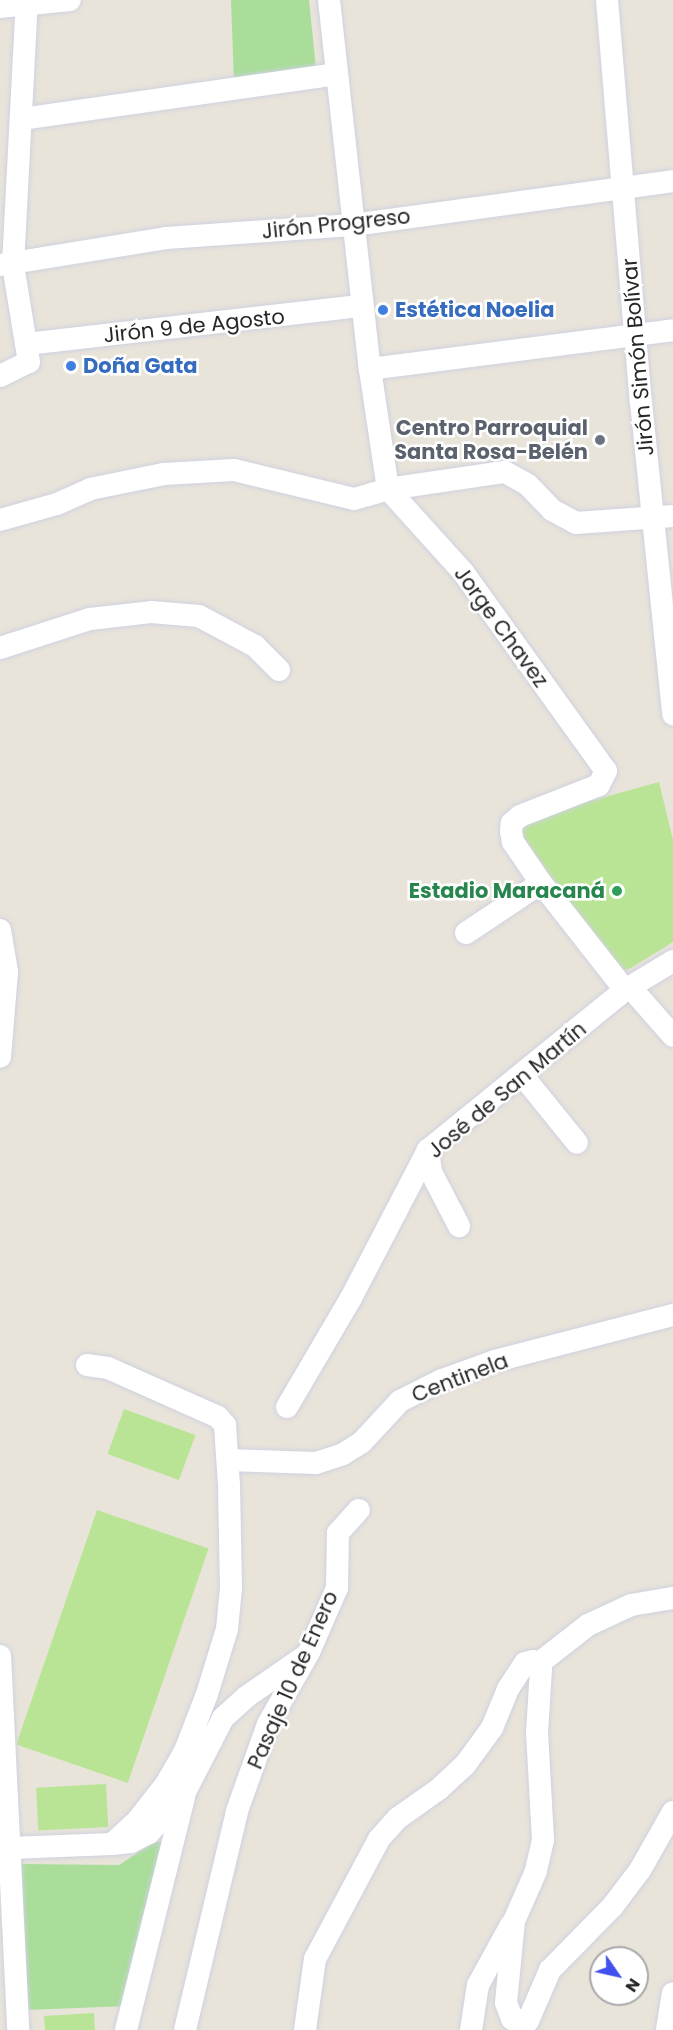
<!DOCTYPE html>
<meta charset="utf-8">
<style>
body{margin:0}
#map{position:relative;width:673px;height:2030px;overflow:hidden;background:#e9e4da;font-family:Poppins,sans-serif}
div>[style]{position:absolute}
.green>*{inset:0;background:#a9dd99}
.pitch>*{inset:0;background:#bae495;transform-origin:0 0}
.roads{filter:drop-shadow(0 0 2px #cfd1e0) drop-shadow(0 0 2px #cfd1e0)}
.minor>*{height:22px;margin:-11px;padding:0 11px;transform-origin:11px;border-radius:11px;background:#fff}
.dots>*{width:16px;height:16px;translate:-50% -50%;box-sizing:border-box;border:3px solid #fff;border-radius:50%}
span{translate:-50% -50%;white-space:nowrap;text-align:center;line-height:1.15;-webkit-text-stroke:5px #fff;paint-order:stroke}
.street-label{font-size:21px;color:#272727}
.shop-label{font-size:21px;color:#366cbe;font-weight:700}
.left{translate:0 -50%;text-align:left}
.worship-label{font-size:21px;color:#5b616d;font-weight:700}
.right{translate:-100% -50%;text-align:right}
.leisure-label{font-size:21px;color:#27864d;font-weight:700}
.north{position:absolute;left:589px;top:1946px;width:60px;height:60px;box-sizing:border-box;background:#fff;border:2px solid #a9a9a9;border-radius:50%;rotate:124deg;font-size:16px;font-weight:700;line-height:24px;text-align:center;color:#272727}
.north::after{content:'';display:block;margin:auto;width:21px;height:27px;background:#4250ee;clip-path:polygon(50% 0,100% 100%,50% 72%,0 100%)}
</style>
<div id="map">
<div class="green">
<i style="clip-path:polygon(231px 0,309px 0,316px 69px,234px 82px)"></i>
<i style="clip-path:polygon(154px 1842px,164px 1842px,128px 2006px,25px 2010px,20px 1864px,119px 1865px)"></i>
</div>
<div class="pitch">
<i style="clip-path:polygon(659px 782px,673px 840px,673px 942px,629px 969px,620px 970px,514px 827px,519px 821px)"></i>
<i style="left:124px;top:1409px;width:76px;height:48px;rotate:20deg"></i>
<i style="left:97px;top:1510px;width:118px;height:248px;rotate:19deg"></i>
<i style="left:106px;top:1784px;width:43px;height:70px;rotate:87deg"></i>
<i style="clip-path:polygon(94px 2013px,95px 2030px,45px 2030px,44px 2016px)"></i>
</div>
<div class="roads">
<div class="minor">
<i style="left:329px;top:0;width:371px;rotate:83.7deg"></i>
<i style="left:370px;top:369px;width:121px;rotate:81.5deg"></i>
<i style="left:607px;top:0;width:403px;rotate:85.2deg"></i>
<i style="left:641px;top:402px;width:314px;rotate:84.1deg"></i>
<i style="left:0;top:7px;width:70px;rotate:-5.7deg"></i>
<i style="left:21px;top:119px;width:319px;rotate:-8.1deg"></i>
<i style="left:0;top:265px;width:168px;rotate:-9.2deg"></i>
<i style="left:166px;top:238px;width:187px;rotate:-4deg"></i>
<i style="left:353px;top:225px;width:323px;rotate:-7.8deg"></i>
<i style="left:26px;top:344px;width:338px;rotate:-6.5deg"></i>
<i style="left:370px;top:369px;width:305px;rotate:-7.3deg"></i>
<i style="left:0;top:376px;width:32px;rotate:-26deg"></i>
<i style="left:29px;top:362px;width:98px;rotate:-99.4deg"></i>
<i style="left:13px;top:265px;width:265px;rotate:-87deg"></i>
<i style="left:388px;top:489px;width:112px;rotate:47.9deg"></i>
<i style="left:463px;top:572px;width:245px;rotate:54.3deg"></i>
<i style="left:606px;top:771px;width:16px;rotate:117deg"></i>
<i style="left:599px;top:785px;width:85px;rotate:158.6deg"></i>
<i style="left:520px;top:816px;width:11px;rotate:139deg"></i>
<i style="left:512px;top:823px;width:8px;rotate:97deg"></i>
<i style="left:511px;top:831px;width:11px;rotate:80deg"></i>
<i style="left:513px;top:842px;width:50px;rotate:55.7deg"></i>
<i style="left:541px;top:883px;width:136px;rotate:51.9deg"></i>
<i style="left:0;top:520px;width:59px;rotate:-15.7deg"></i>
<i style="left:57px;top:504px;width:36px;rotate:-24deg"></i>
<i style="left:90px;top:489px;width:76px;rotate:-11.5deg"></i>
<i style="left:164px;top:474px;width:70px;rotate:-3.3deg"></i>
<i style="left:234px;top:470px;width:123px;rotate:13.6deg"></i>
<i style="left:354px;top:499px;width:35px;rotate:-16deg"></i>
<i style="left:388px;top:489px;width:118px;rotate:-8.3deg"></i>
<i style="left:505px;top:472px;width:26px;rotate:29deg"></i>
<i style="left:528px;top:485px;width:35px;rotate:46deg"></i>
<i style="left:552px;top:510px;width:27px;rotate:28deg"></i>
<i style="left:576px;top:523px;width:97px;rotate:-4.1deg"></i>
<i style="left:0;top:648px;width:95px;rotate:-17.9deg"></i>
<i style="left:90px;top:619px;width:61px;rotate:-6.5deg"></i>
<i style="left:151px;top:612px;width:48px;rotate:4.8deg"></i>
<i style="left:199px;top:616px;width:64px;rotate:28.2deg"></i>
<i style="left:255px;top:646px;width:34px;rotate:45deg"></i>
<i style="left:0;top:930px;width:43px;rotate:80.5deg"></i>
<i style="left:7px;top:972px;width:85px;rotate:94.7deg"></i>
<i style="left:466px;top:933px;width:90px;rotate:-33.7deg"></i>
<i style="left:630px;top:987px;width:65px;rotate:48.7deg"></i>
<i style="left:522px;top:1075px;width:87px;rotate:51deg"></i>
<i style="left:428px;top:1150px;width:22px;rotate:82deg"></i>
<i style="left:431px;top:1172px;width:61px;rotate:62.6deg"></i>
<i style="left:87px;top:1365px;width:21px;rotate:8deg"></i>
<i style="left:108px;top:1368px;width:120px;rotate:24deg"></i>
<i style="left:218px;top:1417px;width:11px;rotate:49deg"></i>
<i style="left:225px;top:1425px;width:60px;rotate:86.2deg"></i>
<i style="left:229px;top:1485px;width:103px;rotate:88.9deg"></i>
<i style="left:231px;top:1588px;width:41px;rotate:95.6deg"></i>
<i style="left:227px;top:1629px;width:68px;rotate:107.1deg"></i>
<i style="left:207px;top:1694px;width:61px;rotate:111.1deg"></i>
<i style="left:185px;top:1751px;width:38px;rotate:120deg"></i>
<i style="left:166px;top:1784px;width:46px;rotate:127.9deg"></i>
<i style="left:138px;top:1820px;width:35px;rotate:137deg"></i>
<i style="left:287px;top:1407px;width:126px;rotate:-59.6deg"></i>
<i style="left:351px;top:1298px;width:167px;rotate:-62.5deg"></i>
<i style="left:428px;top:1150px;width:254px;rotate:-39.1deg"></i>
<i style="left:625px;top:990px;width:56px;rotate:-31.1deg"></i>
<i style="left:228px;top:1460px;width:88px;rotate:2deg"></i>
<i style="left:316px;top:1463px;width:28px;rotate:-18deg"></i>
<i style="left:343px;top:1454px;width:22px;rotate:-32deg"></i>
<i style="left:362px;top:1442px;width:56px;rotate:-47.2deg"></i>
<i style="left:400px;top:1401px;width:47px;rotate:-26.6deg"></i>
<i style="left:442px;top:1380px;width:56px;rotate:-19.7deg"></i>
<i style="left:495px;top:1361px;width:184px;rotate:-14.5deg"></i>
<i style="left:0;top:1656px;width:374px;rotate:87.2deg"></i>
<i style="left:538px;top:1664px;width:63px;rotate:-38deg"></i>
<i style="left:588px;top:1625px;width:47px;rotate:-24.9deg"></i>
<i style="left:631px;top:1605px;width:43px;rotate:-9.5deg"></i>
<i style="left:10px;top:1848px;width:102px;rotate:-2.2deg"></i>
<i style="left:112px;top:1844px;width:19px;rotate:-6deg"></i>
<i style="left:131px;top:1842px;width:20px;rotate:-27deg"></i>
<i style="left:149px;top:1833px;width:55px;rotate:-48.7deg"></i>
<i style="left:185px;top:1792px;width:83px;rotate:-62.8deg"></i>
<i style="left:223px;top:1718px;width:31px;rotate:-42deg"></i>
<i style="left:246px;top:1697px;width:72px;rotate:-34.8deg"></i>
<i style="left:126px;top:2030px;width:240px;rotate:-76deg"></i>
<i style="left:185px;top:2030px;width:225px;rotate:-76.6deg"></i>
<i style="left:237px;top:1811px;width:92px;rotate:-70.4deg"></i>
<i style="left:268px;top:1724px;width:83px;rotate:-60.3deg"></i>
<i style="left:309px;top:1652px;width:70px;rotate:-66.4deg"></i>
<i style="left:337px;top:1588px;width:55px;rotate:-89deg"></i>
<i style="left:338px;top:1533px;width:31px;rotate:-48deg"></i>
<i style="left:305px;top:2030px;width:72px;rotate:-82deg"></i>
<i style="left:315px;top:1959px;width:136px;rotate:-61.9deg"></i>
<i style="left:379px;top:1839px;width:28px;rotate:-48deg"></i>
<i style="left:398px;top:1818px;width:50px;rotate:-35.3deg"></i>
<i style="left:439px;top:1789px;width:35px;rotate:-43deg"></i>
<i style="left:465px;top:1765px;width:46px;rotate:-53.9deg"></i>
<i style="left:492px;top:1728px;width:42px;rotate:-67.7deg"></i>
<i style="left:508px;top:1689px;width:31px;rotate:-57deg"></i>
<i style="left:525px;top:1663px;width:8px;rotate:-14deg"></i>
<i style="left:533px;top:1661px;width:11px;rotate:45deg"></i>
<i style="left:541px;top:1669px;width:63px;rotate:93.6deg"></i>
<i style="left:537px;top:1732px;width:108px;rotate:86.8deg"></i>
<i style="left:543px;top:1840px;width:32px;rotate:103deg"></i>
<i style="left:536px;top:1871px;width:55px;rotate:113.7deg"></i>
<i style="left:514px;top:1921px;width:82px;rotate:95.6deg"></i>
<i style="left:506px;top:2003px;width:17px;rotate:69deg"></i>
<i style="left:512px;top:2019px;width:16px;rotate:7deg"></i>
<i style="left:528px;top:2021px;width:56px;rotate:-66.7deg"></i>
<i style="left:550px;top:1970px;width:88px;rotate:-45.5deg"></i>
<i style="left:612px;top:1907px;width:46px;rotate:-52.9deg"></i>
<i style="left:640px;top:1870px;width:67px;rotate:-60.4deg"></i>
<i style="left:471px;top:2030px;width:46px;rotate:-81.2deg"></i>
<i style="left:478px;top:1985px;width:68px;rotate:-61.2deg"></i>
<i style="left:667px;top:2030px;width:37px;rotate:-81deg"></i>
</div>
</div>
<div class="dots">
<i style="left:383px;top:310px;background:#3f7fe0"></i>
<i style="left:71px;top:366px;background:#3f7fe0"></i>
<i style="left:600px;top:440px;background:#6b7280"></i>
<i style="left:617px;top:891px;background:#2e9e5b"></i>
</div>
<div class="street-label">
<span style="left:336px;top:224px;rotate:-6deg">Jirón Progreso</span>
<span style="left:194px;top:326px;rotate:-6deg">Jirón 9 de Agosto</span>
<span style="left:638px;top:357px;rotate:-95deg">Jirón Simón Bolívar</span>
<span style="left:501px;top:627px;rotate:54deg">Jorge Chavez</span>
<span style="left:507px;top:1090px;rotate:-40deg">José de San Martín</span>
<span style="left:460px;top:1378px;rotate:-21deg">Centinela</span>
<span style="left:293px;top:1680px;rotate:-66deg">Pasaje 10 de Enero</span>
</div>
<div class="shop-label">
<span class="left" style="left:395px;top:310px">Estética Noelia</span>
<span class="left" style="left:83px;top:366px">Doña Gata</span>
</div>
<div class="worship-label">
<span class="right" style="left:588px;top:440px">Centro Parroquial<br>Santa Rosa-Belén</span>
</div>
<div class="leisure-label">
<span class="right" style="left:605px;top:891px">Estadio Maracaná</span>
</div>
<div class="north">N</div>
</div>
